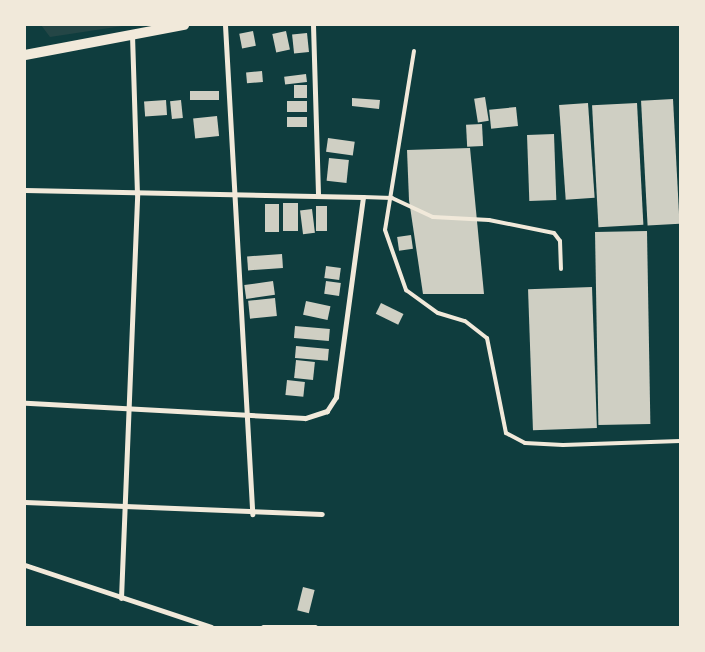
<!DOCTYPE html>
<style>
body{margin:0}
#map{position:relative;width:705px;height:652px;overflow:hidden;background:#0f3d3e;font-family:"Work Sans",sans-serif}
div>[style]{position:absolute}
.green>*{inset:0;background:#244646}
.building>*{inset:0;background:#cfcfc3;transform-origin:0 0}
.service>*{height:4px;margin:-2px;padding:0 2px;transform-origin:2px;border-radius:2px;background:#f1e9da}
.minor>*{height:5px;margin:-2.5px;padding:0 2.5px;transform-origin:2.5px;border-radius:2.5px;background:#f1e9da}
.secondary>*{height:10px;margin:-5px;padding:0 5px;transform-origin:5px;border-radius:5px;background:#f1e9da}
span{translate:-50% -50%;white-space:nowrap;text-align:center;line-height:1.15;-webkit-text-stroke:4px #f1e9da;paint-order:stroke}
.frame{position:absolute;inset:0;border:26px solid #f1e9da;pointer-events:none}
</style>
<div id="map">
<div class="green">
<i style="clip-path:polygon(41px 25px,129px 25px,50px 37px)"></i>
</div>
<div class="building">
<i style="left:253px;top:31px;width:15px;height:14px;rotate:79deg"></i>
<i style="left:286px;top:31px;width:19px;height:14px;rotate:78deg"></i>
<i style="left:307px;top:33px;width:19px;height:15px;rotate:84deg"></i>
<i style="left:262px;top:71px;width:11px;height:16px;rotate:85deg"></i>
<i style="left:306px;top:74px;width:8px;height:22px;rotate:83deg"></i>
<i style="left:294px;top:85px;width:13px;height:13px"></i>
<i style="left:219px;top:91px;width:9px;height:29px;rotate:90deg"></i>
<i style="left:485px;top:97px;width:24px;height:11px;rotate:81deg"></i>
<i style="clip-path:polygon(352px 98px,380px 100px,379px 109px,352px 106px)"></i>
<i style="left:673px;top:99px;width:125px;height:32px;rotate:87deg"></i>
<i style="left:166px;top:100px;width:15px;height:22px;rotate:86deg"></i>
<i style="left:181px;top:100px;width:18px;height:11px;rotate:84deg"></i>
<i style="left:307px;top:101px;width:11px;height:20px;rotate:90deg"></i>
<i style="left:588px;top:103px;width:95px;height:29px;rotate:86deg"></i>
<i style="left:637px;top:103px;width:122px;height:45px;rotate:87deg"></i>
<i style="left:516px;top:107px;width:19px;height:27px;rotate:84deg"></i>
<i style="left:217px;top:116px;width:20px;height:24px;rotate:84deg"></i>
<i style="left:287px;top:117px;width:20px;height:10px"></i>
<i style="left:482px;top:124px;width:22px;height:16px;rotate:87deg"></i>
<i style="left:554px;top:134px;width:66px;height:27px;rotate:88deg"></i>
<i style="left:328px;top:138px;width:27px;height:14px;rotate:8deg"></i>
<i style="clip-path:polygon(470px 148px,484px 294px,423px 294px,409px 200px,407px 150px)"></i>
<i style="left:329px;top:158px;width:20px;height:23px;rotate:6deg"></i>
<i style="left:283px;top:203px;width:15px;height:28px"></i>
<i style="left:265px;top:204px;width:14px;height:28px"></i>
<i style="left:316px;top:206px;width:11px;height:25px"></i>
<i style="left:312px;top:209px;width:24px;height:12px;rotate:83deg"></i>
<i style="left:647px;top:231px;width:193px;height:52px;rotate:89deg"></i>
<i style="left:411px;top:235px;width:14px;height:14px;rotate:82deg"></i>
<i style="left:282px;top:254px;width:14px;height:35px;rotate:86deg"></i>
<i style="left:326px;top:266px;width:15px;height:12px;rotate:8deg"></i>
<i style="left:273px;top:281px;width:14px;height:29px;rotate:82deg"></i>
<i style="left:326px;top:281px;width:15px;height:13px;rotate:8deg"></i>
<i style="left:592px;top:287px;width:141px;height:64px;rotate:88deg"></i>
<i style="left:275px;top:298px;width:18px;height:27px;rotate:84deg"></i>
<i style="left:306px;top:301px;width:25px;height:14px;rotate:12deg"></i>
<i style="left:381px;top:303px;width:25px;height:12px;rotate:26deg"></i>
<i style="left:295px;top:326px;width:35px;height:12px;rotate:5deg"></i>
<i style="left:296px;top:346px;width:33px;height:12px;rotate:5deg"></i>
<i style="left:296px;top:360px;width:19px;height:18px;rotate:6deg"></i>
<i style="left:287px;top:380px;width:18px;height:15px;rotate:6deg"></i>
<i style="left:303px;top:587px;width:12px;height:24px;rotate:14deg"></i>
</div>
<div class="service">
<i style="left:414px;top:51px;width:181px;rotate:99.2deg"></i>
<i style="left:385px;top:230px;width:64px;rotate:70.7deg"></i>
<i style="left:406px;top:290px;width:39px;rotate:36deg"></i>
<i style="left:438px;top:313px;width:28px;rotate:17deg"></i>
<i style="left:465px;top:321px;width:28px;rotate:38deg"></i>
<i style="left:487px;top:338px;width:97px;rotate:78.7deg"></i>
<i style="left:506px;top:433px;width:21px;rotate:28deg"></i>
<i style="left:525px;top:443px;width:38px;rotate:3deg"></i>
<i style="left:563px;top:445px;width:117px;rotate:-2deg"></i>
<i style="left:363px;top:197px;width:29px;rotate:2deg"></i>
<i style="left:392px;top:198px;width:45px;rotate:24.9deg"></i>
<i style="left:433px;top:217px;width:56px;rotate:3.1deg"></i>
<i style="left:489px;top:220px;width:66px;rotate:11.3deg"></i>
<i style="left:554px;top:233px;width:10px;rotate:53deg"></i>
<i style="left:560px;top:241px;width:28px;rotate:88deg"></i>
</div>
<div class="minor">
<i style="left:225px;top:25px;width:490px;rotate:86.8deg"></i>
<i style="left:313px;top:25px;width:171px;rotate:88.3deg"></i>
<i style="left:25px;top:190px;width:338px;rotate:1.2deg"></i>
<i style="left:363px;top:197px;width:202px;rotate:97.7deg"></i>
<i style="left:336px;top:397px;width:17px;rotate:123deg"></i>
<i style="left:327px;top:411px;width:23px;rotate:162deg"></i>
<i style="left:305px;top:418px;width:280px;rotate:-176.9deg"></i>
<i style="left:25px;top:502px;width:297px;rotate:2.3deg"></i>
<i style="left:25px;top:565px;width:196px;rotate:18.4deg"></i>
<i style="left:121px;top:598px;width:404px;rotate:-87.7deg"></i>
<i style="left:137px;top:194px;width:159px;rotate:-91.8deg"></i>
<i style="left:263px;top:627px;width:52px"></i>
</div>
<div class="secondary">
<i style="left:25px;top:55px;width:162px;rotate:-10.7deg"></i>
</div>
<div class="frame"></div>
</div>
